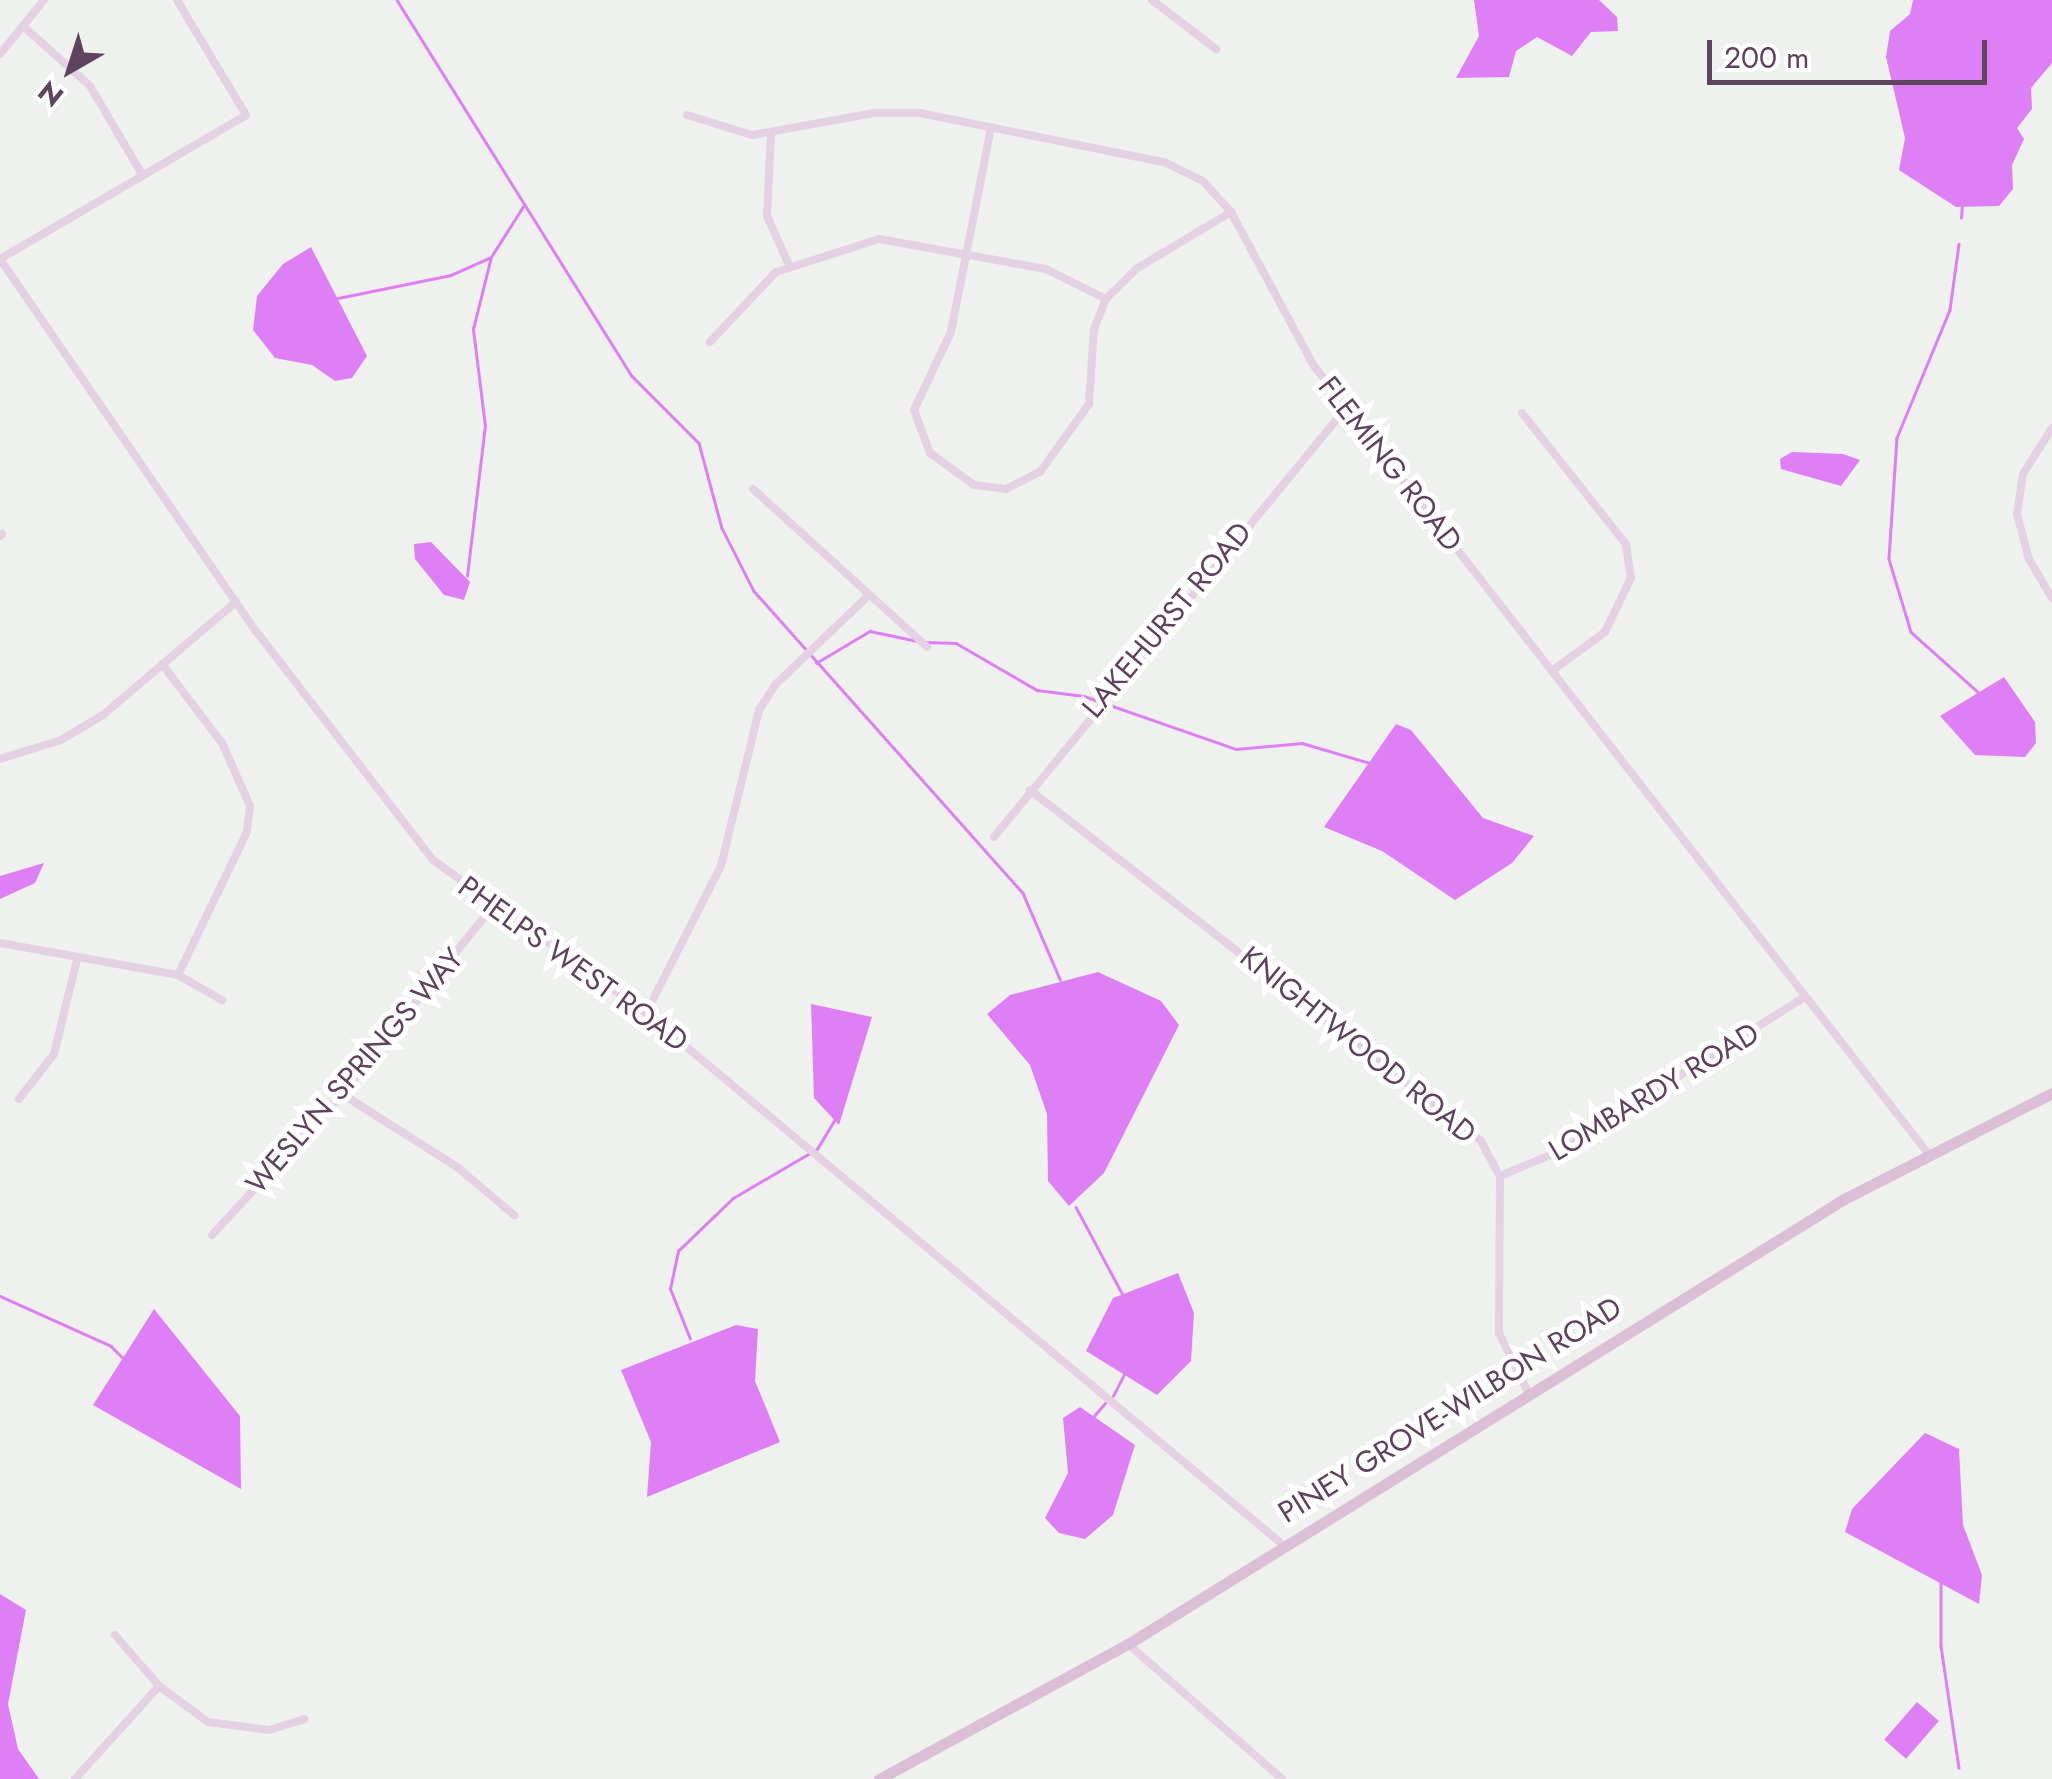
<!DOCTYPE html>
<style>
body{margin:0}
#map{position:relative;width:2052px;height:1779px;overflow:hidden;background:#eff1ee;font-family:Jost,sans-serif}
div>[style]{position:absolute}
.water>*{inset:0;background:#df7ff6;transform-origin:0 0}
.stream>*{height:2.5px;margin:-1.25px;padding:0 1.25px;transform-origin:1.25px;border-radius:1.25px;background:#df7ff6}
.street>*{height:8px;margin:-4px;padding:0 4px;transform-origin:4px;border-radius:4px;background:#e5d1e4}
.secondary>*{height:11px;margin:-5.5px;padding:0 5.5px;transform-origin:5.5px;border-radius:5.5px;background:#dabfd7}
span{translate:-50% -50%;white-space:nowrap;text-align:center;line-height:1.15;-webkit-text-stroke:10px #fff;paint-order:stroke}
.street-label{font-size:30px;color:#5e445c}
.north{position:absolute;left:20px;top:20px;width:100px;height:100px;-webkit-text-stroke:8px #fff;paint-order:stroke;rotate:219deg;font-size:28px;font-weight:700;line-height:40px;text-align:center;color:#5e445c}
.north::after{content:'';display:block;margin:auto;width:35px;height:45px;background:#5e445c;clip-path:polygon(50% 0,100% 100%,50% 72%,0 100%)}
.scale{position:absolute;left:1707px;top:40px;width:280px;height:45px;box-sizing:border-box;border:5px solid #5e445c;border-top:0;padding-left:12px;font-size:30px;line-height:35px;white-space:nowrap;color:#5e445c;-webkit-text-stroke:8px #fff;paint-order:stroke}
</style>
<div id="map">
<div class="water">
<i style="clip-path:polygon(1474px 0,1599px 0,1617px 17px,1618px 31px,1591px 32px,1572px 56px,1537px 37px,1516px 51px,1509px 77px,1456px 78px,1479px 36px)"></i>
<i style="clip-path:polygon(1913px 0,2052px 0,2052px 63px,2031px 88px,2032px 109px,2017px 128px,2024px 139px,2012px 165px,2013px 189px,1999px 206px,1956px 207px,1899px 170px,1905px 138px,1886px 57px,1890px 31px,1910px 14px)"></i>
<i style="clip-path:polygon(311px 247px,367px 356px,352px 378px,335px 381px,312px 365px,275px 358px,253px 330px,257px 296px,283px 264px)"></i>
<i style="clip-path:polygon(1792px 452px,1843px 454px,1860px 460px,1841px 486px,1781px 469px,1780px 459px)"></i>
<i style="clip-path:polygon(431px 542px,470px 582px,464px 600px,444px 595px,415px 559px,414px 544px)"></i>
<i style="clip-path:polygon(2004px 677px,2035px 722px,2036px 743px,2025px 757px,1975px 755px,1940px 716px)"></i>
<i style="clip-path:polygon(1396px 724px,1411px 730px,1483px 818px,1534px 836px,1512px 863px,1455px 900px,1382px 851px,1324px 827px)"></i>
<i style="clip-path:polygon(44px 863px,35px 883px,0 899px,0 876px)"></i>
<i style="clip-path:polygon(1098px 972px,1161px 1001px,1179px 1025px,1104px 1173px,1069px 1206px,1048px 1181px,1047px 1114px,1030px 1065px,987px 1014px,1010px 995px)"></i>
<i style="clip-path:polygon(811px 1004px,872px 1017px,839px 1125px,814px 1098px)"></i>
<i style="clip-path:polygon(1178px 1273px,1194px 1313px,1191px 1361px,1157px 1395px,1086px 1351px,1113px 1298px)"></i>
<i style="clip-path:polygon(154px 1309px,240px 1416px,241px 1489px,93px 1405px)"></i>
<i style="clip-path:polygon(736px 1325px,758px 1329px,755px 1381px,780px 1442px,647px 1497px,651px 1442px,621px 1370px)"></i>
<i style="clip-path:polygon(1080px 1407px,1135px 1445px,1113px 1515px,1085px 1539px,1059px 1533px,1045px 1518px,1068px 1473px,1063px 1418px)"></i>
<i style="clip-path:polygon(1925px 1433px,1959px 1449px,1963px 1525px,1982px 1575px,1979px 1604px,1845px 1532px,1852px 1509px)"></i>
<i style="clip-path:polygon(0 1594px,26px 1610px,8px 1704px,18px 1749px,39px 1779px,0 1779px)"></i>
<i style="left:1917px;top:1702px;width:29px;height:50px;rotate:41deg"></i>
</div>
<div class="stream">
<i style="left:397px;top:0;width:443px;rotate:58deg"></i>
<i style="left:632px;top:376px;width:95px;rotate:45deg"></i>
<i style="left:699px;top:443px;width:88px;rotate:74.9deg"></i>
<i style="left:722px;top:528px;width:71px;rotate:63.1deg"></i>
<i style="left:754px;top:591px;width:404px;rotate:48.3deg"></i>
<i style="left:1023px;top:893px;width:94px;rotate:66.7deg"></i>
<i style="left:1961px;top:218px;width:13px;rotate:-86deg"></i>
<i style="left:1959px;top:244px;width:67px;rotate:97.8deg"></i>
<i style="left:1950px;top:310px;width:139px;rotate:112.5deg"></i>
<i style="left:1897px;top:438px;width:121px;rotate:93.8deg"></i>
<i style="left:1889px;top:559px;width:76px;rotate:73.2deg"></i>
<i style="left:1911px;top:632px;width:89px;rotate:41.8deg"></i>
<i style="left:338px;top:298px;width:115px;rotate:-11.5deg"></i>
<i style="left:451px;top:275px;width:42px;rotate:-24.1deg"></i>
<i style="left:467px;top:576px;width:151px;rotate:-83.2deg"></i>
<i style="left:485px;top:426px;width:98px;rotate:-97.1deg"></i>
<i style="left:473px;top:329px;width:74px;rotate:-76deg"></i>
<i style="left:491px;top:257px;width:62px;rotate:-57.6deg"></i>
<i style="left:925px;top:642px;width:31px;rotate:2deg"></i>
<i style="left:956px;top:643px;width:94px;rotate:30.1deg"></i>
<i style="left:1037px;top:690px;width:47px;rotate:7.3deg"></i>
<i style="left:1084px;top:696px;width:161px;rotate:19.2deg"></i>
<i style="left:1236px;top:749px;width:66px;rotate:-5.2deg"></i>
<i style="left:1302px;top:743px;width:71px;rotate:16.4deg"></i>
<i style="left:816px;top:663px;width:63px;rotate:-30.7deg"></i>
<i style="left:870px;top:631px;width:48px;rotate:12deg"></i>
<i style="left:1076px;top:1207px;width:100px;rotate:61.9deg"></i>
<i style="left:0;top:1296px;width:122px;rotate:24.2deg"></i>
<i style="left:111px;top:1346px;width:17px;rotate:45deg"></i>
<i style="left:690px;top:1339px;width:54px;rotate:-111.8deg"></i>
<i style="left:670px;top:1289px;width:39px;rotate:-78deg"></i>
<i style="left:678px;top:1251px;width:76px;rotate:-43.9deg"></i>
<i style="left:733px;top:1198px;width:97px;rotate:-30.3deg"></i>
<i style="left:817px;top:1149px;width:33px;rotate:-59deg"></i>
<i style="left:1113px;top:1396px;width:27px;rotate:-63deg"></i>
<i style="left:1093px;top:1417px;width:21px;rotate:-49deg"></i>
<i style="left:1941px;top:1583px;width:63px;rotate:90deg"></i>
<i style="left:1941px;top:1646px;width:123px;rotate:81.6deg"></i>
</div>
<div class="street">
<i style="left:1152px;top:0;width:81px;rotate:37.4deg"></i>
<i style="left:23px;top:26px;width:90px;rotate:41.8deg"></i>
<i style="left:90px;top:86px;width:104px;rotate:59.5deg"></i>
<i style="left:0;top:54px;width:70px;rotate:-50.8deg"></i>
<i style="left:687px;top:115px;width:68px;rotate:17.1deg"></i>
<i style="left:752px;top:135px;width:124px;rotate:-10.2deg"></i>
<i style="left:874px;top:113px;width:46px"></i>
<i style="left:920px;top:113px;width:249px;rotate:11.4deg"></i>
<i style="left:1164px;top:162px;width:43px;rotate:26deg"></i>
<i style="left:1203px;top:181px;width:42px;rotate:47.9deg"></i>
<i style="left:1231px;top:212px;width:175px;rotate:61.7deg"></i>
<i style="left:1314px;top:366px;width:997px;rotate:52.05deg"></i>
<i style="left:991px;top:128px;width:208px;rotate:101.1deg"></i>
<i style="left:951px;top:332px;width:86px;rotate:115.4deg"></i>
<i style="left:914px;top:410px;width:46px;rotate:69.6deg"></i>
<i style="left:930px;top:453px;width:54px;rotate:36deg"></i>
<i style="left:974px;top:485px;width:32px;rotate:7deg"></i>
<i style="left:1006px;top:489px;width:38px;rotate:-27deg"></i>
<i style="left:1040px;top:472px;width:84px;rotate:-54.2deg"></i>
<i style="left:1089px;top:404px;width:75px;rotate:-86.2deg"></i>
<i style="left:1094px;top:329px;width:32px;rotate:-68deg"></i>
<i style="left:1106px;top:299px;width:42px;rotate:-45deg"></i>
<i style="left:1136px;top:269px;width:111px;rotate:-31deg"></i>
<i style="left:771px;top:134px;width:82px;rotate:92.8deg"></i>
<i style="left:767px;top:216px;width:54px;rotate:65.8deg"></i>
<i style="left:0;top:259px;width:452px;rotate:55.5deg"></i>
<i style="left:256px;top:631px;width:289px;rotate:52.3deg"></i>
<i style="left:433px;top:860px;width:262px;rotate:35.7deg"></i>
<i style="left:646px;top:1013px;width:829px;rotate:39.86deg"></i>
<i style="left:0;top:259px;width:285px;rotate:-30.3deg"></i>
<i style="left:246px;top:115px;width:134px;rotate:-121deg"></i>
<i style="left:710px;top:342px;width:96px;rotate:-46.7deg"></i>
<i style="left:776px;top:272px;width:108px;rotate:-17.8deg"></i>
<i style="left:879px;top:239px;width:170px;rotate:10.2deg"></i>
<i style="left:1046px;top:269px;width:67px;rotate:26.6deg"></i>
<i style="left:1522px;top:413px;width:167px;rotate:51.6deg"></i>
<i style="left:1626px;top:544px;width:34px;rotate:82deg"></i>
<i style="left:1631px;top:578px;width:60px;rotate:115.7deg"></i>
<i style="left:1605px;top:632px;width:66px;rotate:143.7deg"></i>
<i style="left:2052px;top:428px;width:54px;rotate:122.2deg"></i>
<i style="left:2023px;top:474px;width:40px;rotate:98.5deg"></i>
<i style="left:2017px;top:514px;width:47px;rotate:75.1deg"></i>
<i style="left:2029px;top:559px;width:45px;rotate:59.5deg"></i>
<i style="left:753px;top:489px;width:235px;rotate:42.2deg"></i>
<i style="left:0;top:536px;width:3px;rotate:-45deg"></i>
<i style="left:162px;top:664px;width:99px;rotate:52.8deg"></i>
<i style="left:222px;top:743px;width:69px;rotate:66deg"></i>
<i style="left:250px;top:806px;width:26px;rotate:97deg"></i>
<i style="left:247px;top:832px;width:159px;rotate:115.8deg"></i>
<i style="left:0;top:759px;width:64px;rotate:-17.3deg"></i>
<i style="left:61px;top:740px;width:49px;rotate:-30.8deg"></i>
<i style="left:103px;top:715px;width:175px;rotate:-40.4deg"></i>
<i style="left:1030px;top:790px;width:571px;rotate:37.89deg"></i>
<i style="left:1481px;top:1141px;width:40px;rotate:62deg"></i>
<i style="left:1500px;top:1176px;width:157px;rotate:90.4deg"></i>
<i style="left:1499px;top:1333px;width:64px;rotate:63.8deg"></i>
<i style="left:994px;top:837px;width:555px;rotate:-50.63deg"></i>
<i style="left:0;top:943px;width:181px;rotate:10.2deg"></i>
<i style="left:178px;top:975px;width:51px;rotate:29.6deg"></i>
<i style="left:646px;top:1013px;width:165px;rotate:-63deg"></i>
<i style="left:721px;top:866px;width:161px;rotate:-76.3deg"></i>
<i style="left:759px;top:710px;width:30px;rotate:-57deg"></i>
<i style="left:775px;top:685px;width:130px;rotate:-43.8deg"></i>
<i style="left:342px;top:1094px;width:136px;rotate:32.4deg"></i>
<i style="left:457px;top:1167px;width:75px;rotate:40.1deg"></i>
<i style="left:19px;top:1099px;width:57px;rotate:-52.1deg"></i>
<i style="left:54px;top:1054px;width:97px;rotate:-76.3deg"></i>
<i style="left:1500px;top:1176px;width:65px;rotate:-22.6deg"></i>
<i style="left:1560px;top:1151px;width:287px;rotate:-32.2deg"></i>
<i style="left:212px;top:1235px;width:192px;rotate:-47.3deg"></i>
<i style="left:342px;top:1094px;width:243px;rotate:-51.2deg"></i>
<i style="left:115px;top:1635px;width:67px;rotate:49.2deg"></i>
<i style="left:159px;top:1686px;width:61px;rotate:36.3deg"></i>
<i style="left:208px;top:1722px;width:62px;rotate:7.5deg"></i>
<i style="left:269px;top:1730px;width:37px;rotate:-17deg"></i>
<i style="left:1128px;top:1644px;width:205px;rotate:41.2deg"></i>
<i style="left:75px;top:1779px;width:125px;rotate:-47.9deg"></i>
</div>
<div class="secondary">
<i style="left:879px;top:1779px;width:283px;rotate:-28.5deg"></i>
<i style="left:1128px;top:1644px;width:843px;rotate:-31.86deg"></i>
<i style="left:1844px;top:1199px;width:233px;rotate:-27deg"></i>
</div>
<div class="street-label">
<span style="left:1390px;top:464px;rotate:52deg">FLEMING ROAD</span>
<span style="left:1167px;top:620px;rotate:-50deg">LAKEHURST ROAD</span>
<span style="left:573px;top:964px;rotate:36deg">PHELPS WEST ROAD</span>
<span style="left:1358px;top:1045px;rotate:39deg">KNIGHTWOOD ROAD</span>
<span style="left:355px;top:1071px;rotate:-49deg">WESLYN SPRINGS WAY</span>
<span style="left:1654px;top:1092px;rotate:-31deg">LOMBARDY ROAD</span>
<span style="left:1450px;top:1410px;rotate:-32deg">PINEY GROVE-WILBON ROAD</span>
</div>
<div class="north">N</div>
<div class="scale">200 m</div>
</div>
